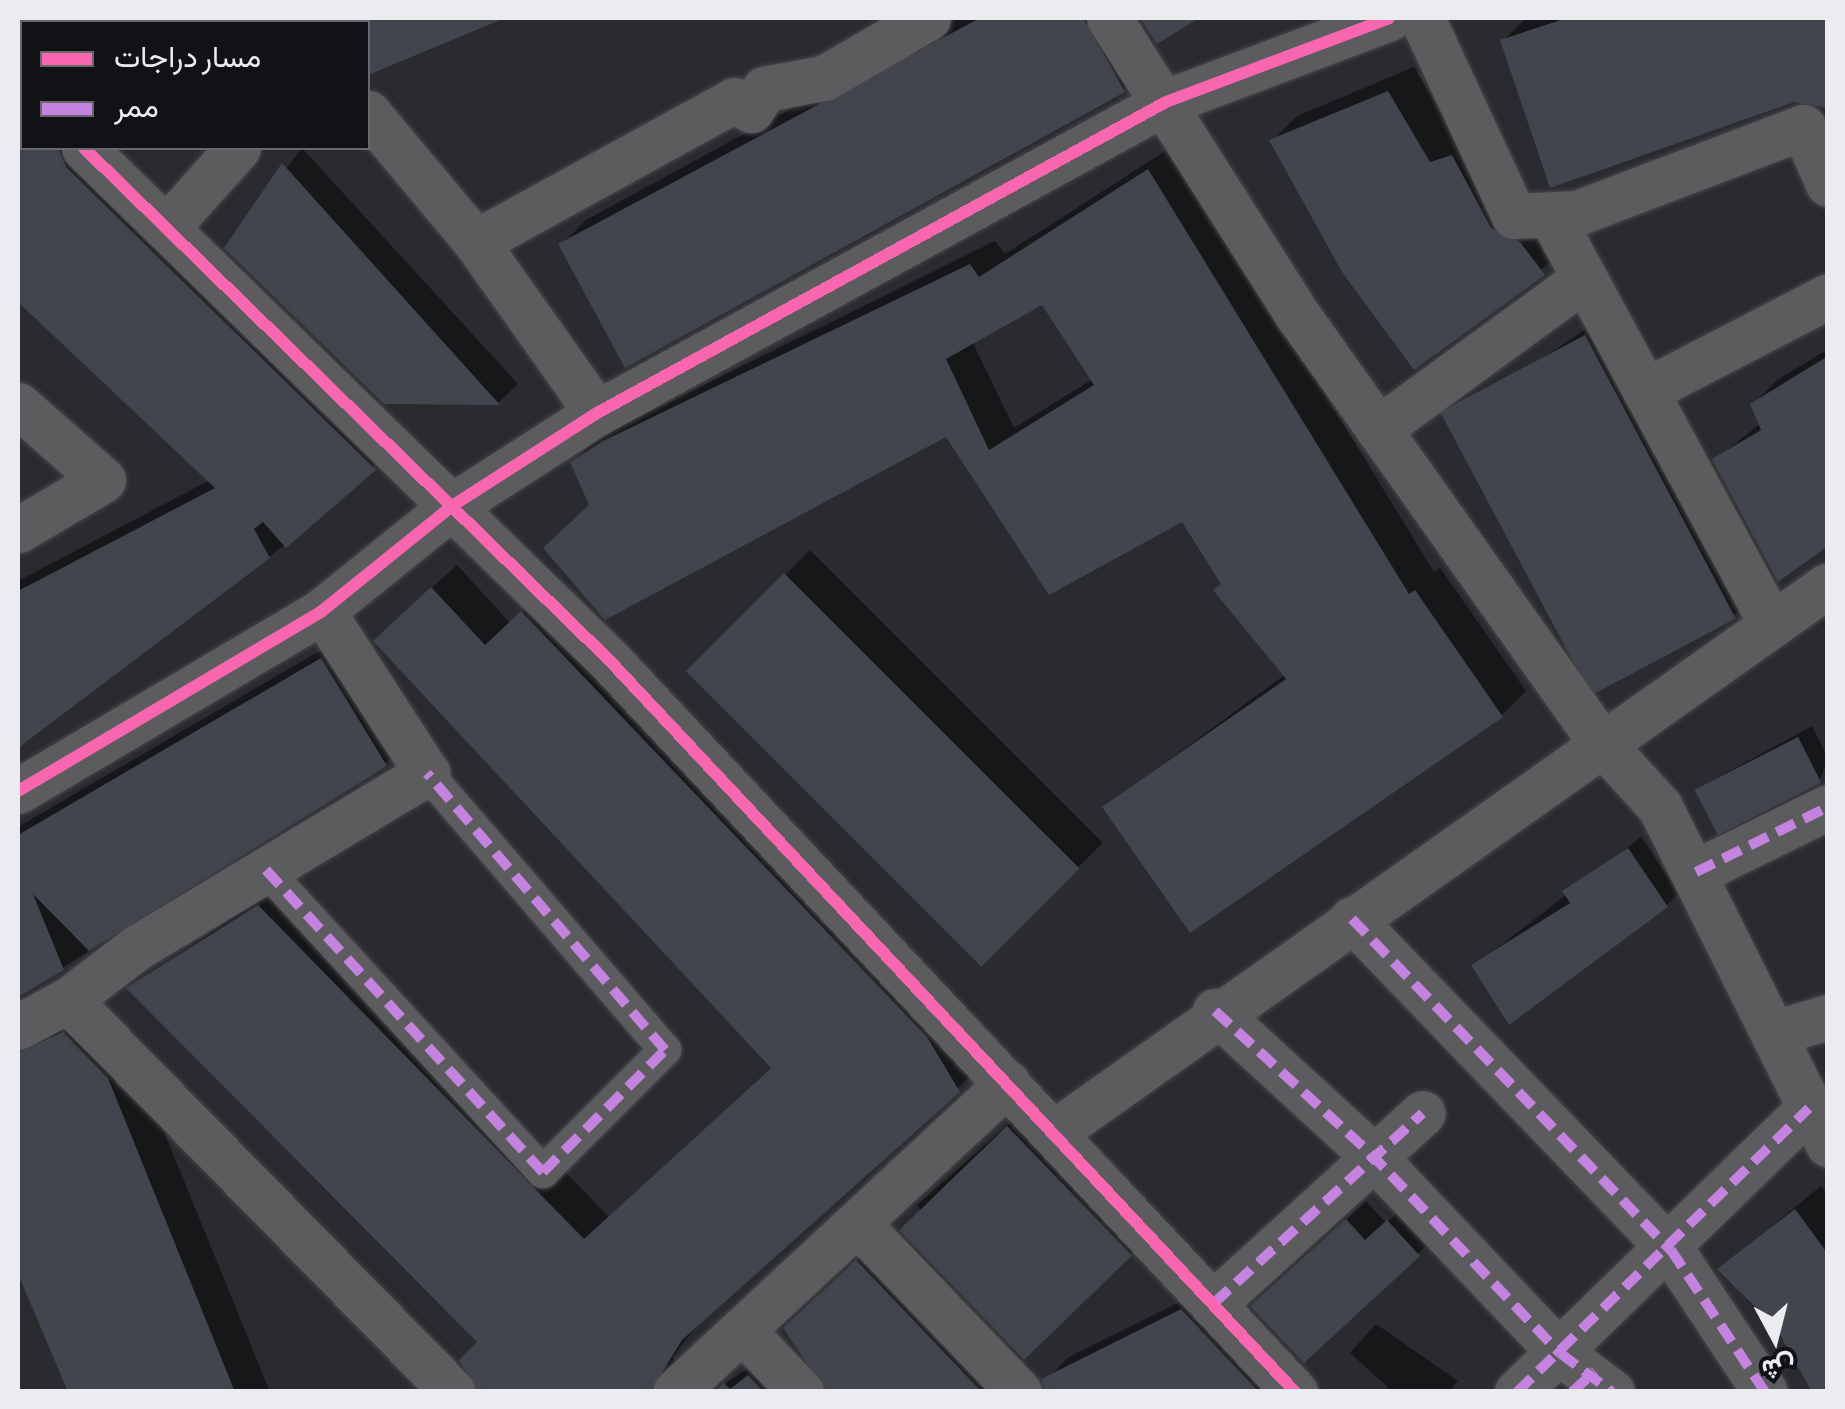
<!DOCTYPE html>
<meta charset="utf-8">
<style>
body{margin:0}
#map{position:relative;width:1845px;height:1409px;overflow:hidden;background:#292b2e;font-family:"Asap Condensed",Vazirmatn,sans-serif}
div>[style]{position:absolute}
.shadow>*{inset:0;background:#0007;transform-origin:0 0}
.building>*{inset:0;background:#42454d;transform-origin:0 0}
.roads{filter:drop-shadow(0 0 2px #46474a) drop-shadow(0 0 2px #46474a)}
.pedestrian>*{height:32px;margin:-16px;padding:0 16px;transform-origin:16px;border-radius:16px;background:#5c5c5e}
.minor>*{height:45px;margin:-22.5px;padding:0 22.5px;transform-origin:22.5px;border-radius:22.5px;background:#5c5c5e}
.quiet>*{height:10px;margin-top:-5px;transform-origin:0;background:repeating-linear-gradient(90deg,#c483df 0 20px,transparent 0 30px)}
.cycleway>*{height:12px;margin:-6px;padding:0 6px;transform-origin:6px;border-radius:6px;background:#f766af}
span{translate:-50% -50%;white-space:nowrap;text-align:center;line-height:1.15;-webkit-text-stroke:9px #111215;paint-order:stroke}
.frame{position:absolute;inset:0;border:20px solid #ebecf0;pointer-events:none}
.legend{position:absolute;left:20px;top:20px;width:350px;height:130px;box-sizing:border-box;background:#111215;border:2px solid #68696d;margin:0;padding:12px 18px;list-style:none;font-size:30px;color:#ebecf0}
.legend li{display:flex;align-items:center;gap:20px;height:50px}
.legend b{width:50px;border:2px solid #68696d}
.north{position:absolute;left:1725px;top:1289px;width:100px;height:100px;-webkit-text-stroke:8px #111215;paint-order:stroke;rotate:173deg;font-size:28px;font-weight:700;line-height:40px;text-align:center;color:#ebecf0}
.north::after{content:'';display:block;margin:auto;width:35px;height:45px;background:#ebecf0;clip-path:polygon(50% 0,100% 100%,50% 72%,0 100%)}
</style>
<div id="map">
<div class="shadow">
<i style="clip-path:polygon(147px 18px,501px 18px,368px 72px,368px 22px)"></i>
<i style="clip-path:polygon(1120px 18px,1148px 65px,1123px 90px,561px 245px,586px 220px,957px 18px)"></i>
<i style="clip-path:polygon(1526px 18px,1828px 18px,1828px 105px,1503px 41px)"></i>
<i style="clip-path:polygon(18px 62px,22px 148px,104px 148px,399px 443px,286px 544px,18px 745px,18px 581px,210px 480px,18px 299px)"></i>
<i style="clip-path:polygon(1414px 67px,1456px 138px,1569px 248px,1415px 367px,1272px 141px,1297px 116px)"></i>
<i style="clip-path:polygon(evenodd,1173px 146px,1434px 572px,1440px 568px,1526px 691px,1502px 715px,1105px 807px,1286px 674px,1183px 519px,1050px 592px,947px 433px,591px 504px,573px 462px,597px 438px,995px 241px,1005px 254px,1173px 146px,1043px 302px,1093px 379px,1014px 428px,972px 341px,1043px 302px)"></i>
<i style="clip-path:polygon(302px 148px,518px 384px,499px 402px,385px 401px,227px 247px)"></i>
<i style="clip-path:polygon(1611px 312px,1761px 590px,1736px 615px,1448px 422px)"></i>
<i style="clip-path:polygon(1828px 349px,1828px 541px,1715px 460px,1761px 423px,1753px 404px,1777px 380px)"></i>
<i style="left:810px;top:550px;width:414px;height:171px;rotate:45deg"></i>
<i style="clip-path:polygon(457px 565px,510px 623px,546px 589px,982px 1066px,700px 1321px,673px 1357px,678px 1386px,698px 1392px,480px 1392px,481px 1342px,130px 988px,283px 883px,609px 1217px,773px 1066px,400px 617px)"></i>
<i style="clip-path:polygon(347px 635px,410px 739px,385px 764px,18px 996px,18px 827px)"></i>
<i style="clip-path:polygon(1812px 726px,1828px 758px,1820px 780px,1697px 789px)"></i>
<i style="clip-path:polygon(1641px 837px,1679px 893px,1666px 906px,1474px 966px)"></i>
<i style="clip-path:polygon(18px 1005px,132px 1053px,270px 1392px,71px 1392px,18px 1267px)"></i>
<i style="clip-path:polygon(1027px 1108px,1149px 1235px,1025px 1356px,917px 1205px)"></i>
<i style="clip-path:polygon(1821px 1186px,1828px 1195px,1828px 1392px,1720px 1269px)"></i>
<i style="clip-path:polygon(1366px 1201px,1386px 1223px,1408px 1203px,1438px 1235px,1304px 1360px,1273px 1287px)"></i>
<i style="clip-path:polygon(881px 1238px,988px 1392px,827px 1392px,810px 1304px)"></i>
<i style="clip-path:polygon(1202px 1291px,1280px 1392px,1064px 1392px,1050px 1376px,1069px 1357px)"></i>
<i style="clip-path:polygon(1376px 1324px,1458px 1381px,1448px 1392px,1393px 1392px,1350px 1353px)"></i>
<i style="clip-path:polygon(773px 1352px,815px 1392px,712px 1392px)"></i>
</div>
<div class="building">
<i style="clip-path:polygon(368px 18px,505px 18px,368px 75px)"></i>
<i style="clip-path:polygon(980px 18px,1083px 18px,1125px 92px,625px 368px,558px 244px)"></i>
<i style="clip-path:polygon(1140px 18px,1199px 18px,1157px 44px)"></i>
<i style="clip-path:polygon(1567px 18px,1828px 18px,1828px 108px,1794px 102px,1550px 188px,1500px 40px)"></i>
<i style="clip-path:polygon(1388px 91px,1430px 162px,1452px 155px,1491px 228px,1520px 242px,1545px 275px,1414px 370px,1342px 272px,1269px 140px)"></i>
<i style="clip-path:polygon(18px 148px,58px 148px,66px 167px,376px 470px,286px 548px,263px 522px,254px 529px,270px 558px,18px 748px,18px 591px,215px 488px,18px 302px)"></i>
<i style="clip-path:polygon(282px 163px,500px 405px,384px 404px,224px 248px)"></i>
<i style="clip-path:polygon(evenodd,1148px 169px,1409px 594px,1415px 590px,1503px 717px,1190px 933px,1102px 807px,1286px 679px,1213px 590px,1221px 584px,1182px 522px,1049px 595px,946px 437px,605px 620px,543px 548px,589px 505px,570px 462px,603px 441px,970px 264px,979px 277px,1148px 169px,1042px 305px,1094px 385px,989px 450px,946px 359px,1042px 305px)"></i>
<i style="left:1585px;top:335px;width:321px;height:164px;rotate:62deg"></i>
<i style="clip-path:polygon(1828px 356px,1828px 546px,1778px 582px,1712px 459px,1761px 430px,1750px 404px)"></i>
<i style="left:784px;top:573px;width:418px;height:139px;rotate:45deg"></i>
<i style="clip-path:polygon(431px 587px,485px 645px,521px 611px,927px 1037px,960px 1092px,682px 1340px,650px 1392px,478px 1392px,459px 1360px,477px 1342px,126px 988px,258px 905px,584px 1239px,771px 1068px,373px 641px)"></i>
<i style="clip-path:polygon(321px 658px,387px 766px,89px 951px,33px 894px,64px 970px,18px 997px,18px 835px)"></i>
<i style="left:1798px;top:737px;width:51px;height:116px;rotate:63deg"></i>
<i style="clip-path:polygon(1628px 848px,1668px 907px,1509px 1025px,1471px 965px,1570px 903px,1562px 891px)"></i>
<i style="clip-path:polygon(63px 1032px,108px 1078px,235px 1392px,68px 1392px,18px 1274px,18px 1053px)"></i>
<i style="left:1007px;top:1126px;width:180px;height:150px;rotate:46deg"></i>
<i style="clip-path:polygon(1795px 1209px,1828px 1254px,1828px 1392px,1812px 1392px,1776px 1328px,1717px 1269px)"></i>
<i style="clip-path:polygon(1346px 1219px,1365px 1240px,1387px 1220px,1420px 1256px,1304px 1363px,1250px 1306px)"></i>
<i style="clip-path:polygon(856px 1260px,982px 1392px,826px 1392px,783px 1328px)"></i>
<i style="clip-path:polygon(1181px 1309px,1259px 1392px,1044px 1392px,1041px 1379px)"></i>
<i style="clip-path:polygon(748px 1375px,764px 1392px,714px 1392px,724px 1383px,730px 1389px)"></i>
</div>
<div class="roads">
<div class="pedestrian">
<i style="left:266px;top:870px;width:410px;rotate:47.5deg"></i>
<i style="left:543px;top:1172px;width:173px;rotate:-45deg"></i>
<i style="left:665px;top:1050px;width:365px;rotate:-130.7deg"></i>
</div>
<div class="minor">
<i style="left:1109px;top:18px;width:354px;rotate:57.6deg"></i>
<i style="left:1299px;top:317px;width:519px;rotate:54.65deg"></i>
<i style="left:1599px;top:740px;width:91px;rotate:47.7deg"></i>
<i style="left:1660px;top:807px;width:377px;rotate:63.5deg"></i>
<i style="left:1422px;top:18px;width:218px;rotate:65.1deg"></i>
<i style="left:1514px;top:216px;width:63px;rotate:-2.7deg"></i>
<i style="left:1577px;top:213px;width:242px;rotate:-20.8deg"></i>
<i style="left:1803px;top:127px;width:62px;rotate:66.3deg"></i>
<i style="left:82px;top:22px;width:11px;rotate:-22deg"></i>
<i style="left:18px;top:82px;width:6px;rotate:51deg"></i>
<i style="left:368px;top:113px;width:168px;rotate:50.1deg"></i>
<i style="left:84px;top:148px;width:735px;rotate:44.28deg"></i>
<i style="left:610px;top:661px;width:1002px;rotate:46.86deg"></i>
<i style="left:1553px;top:220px;width:460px;rotate:61.6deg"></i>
<i style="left:167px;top:227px;width:106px;rotate:-48.1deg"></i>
<i style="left:1645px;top:391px;width:206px;rotate:-27.4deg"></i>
<i style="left:18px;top:405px;width:113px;rotate:41.4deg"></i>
<i style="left:103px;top:480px;width:99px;rotate:149.5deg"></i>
<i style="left:597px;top:413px;width:209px;rotate:-125.3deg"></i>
<i style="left:476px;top:242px;width:294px;rotate:-28.8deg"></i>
<i style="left:734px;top:100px;width:20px;rotate:30deg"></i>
<i style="left:751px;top:110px;width:25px;rotate:-58deg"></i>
<i style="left:764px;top:89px;width:61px;rotate:-10.4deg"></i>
<i style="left:824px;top:78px;width:120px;rotate:-30deg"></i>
<i style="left:1378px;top:429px;width:255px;rotate:-36.1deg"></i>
<i style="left:18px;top:791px;width:353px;rotate:-30.6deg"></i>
<i style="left:322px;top:611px;width:167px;rotate:-38.9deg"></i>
<i style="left:452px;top:506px;width:172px;rotate:-32.7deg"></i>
<i style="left:597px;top:413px;width:648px;rotate:-28.66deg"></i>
<i style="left:1166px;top:102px;width:238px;rotate:-20.6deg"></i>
<i style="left:1696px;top:872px;width:147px;rotate:-26.2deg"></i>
<i style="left:1352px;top:919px;width:460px;rotate:46.1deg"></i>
<i style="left:1671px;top:1250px;width:170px;rotate:56.5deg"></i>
<i style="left:68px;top:1000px;width:86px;rotate:-37.4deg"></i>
<i style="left:136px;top:948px;width:340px;rotate:-31deg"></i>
<i style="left:427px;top:773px;width:193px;rotate:-122.9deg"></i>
<i style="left:1215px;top:1011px;width:210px;rotate:42.5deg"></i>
<i style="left:1370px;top:1153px;width:276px;rotate:46.5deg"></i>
<i style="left:1560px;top:1353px;width:65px;rotate:36.9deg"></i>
<i style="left:18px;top:1027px;width:57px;rotate:-28.4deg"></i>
<i style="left:68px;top:1000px;width:549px;rotate:45.52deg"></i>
<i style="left:1774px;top:1033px;width:56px;rotate:-16.5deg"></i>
<i style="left:1053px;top:1133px;width:949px;rotate:-35.26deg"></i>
<i style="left:858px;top:1224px;width:233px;rotate:46.2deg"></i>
<i style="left:1214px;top:1303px;width:282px;rotate:-42.3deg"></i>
<i style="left:742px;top:1330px;width:86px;rotate:46.4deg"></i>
<i style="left:675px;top:1392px;width:454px;rotate:-42.9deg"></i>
<i style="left:1517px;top:1392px;width:407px;rotate:-44.2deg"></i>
</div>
</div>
<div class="quiet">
<i style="left:266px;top:870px;width:410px;rotate:47.5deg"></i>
<i style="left:543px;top:1172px;width:173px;rotate:-45deg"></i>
<i style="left:665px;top:1050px;width:365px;rotate:-130.7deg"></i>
<i style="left:1696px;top:872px;width:147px;rotate:-26.2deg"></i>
<i style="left:1352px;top:919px;width:460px;rotate:46.1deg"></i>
<i style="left:1671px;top:1250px;width:170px;rotate:56.5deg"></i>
<i style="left:1215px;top:1011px;width:210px;rotate:42.5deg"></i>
<i style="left:1370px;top:1153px;width:276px;rotate:46.5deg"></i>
<i style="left:1560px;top:1353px;width:65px;rotate:36.9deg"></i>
<i style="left:1214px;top:1303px;width:282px;rotate:-42.3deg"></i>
<i style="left:1517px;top:1392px;width:407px;rotate:-44.2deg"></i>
<i style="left:1572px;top:1392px;width:31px;rotate:-42deg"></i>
</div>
<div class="cycleway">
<i style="left:84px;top:148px;width:735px;rotate:44.28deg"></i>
<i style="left:610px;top:661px;width:1002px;rotate:46.86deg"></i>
<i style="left:18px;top:791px;width:353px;rotate:-30.6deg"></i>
<i style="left:322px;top:611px;width:167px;rotate:-38.9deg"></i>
<i style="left:452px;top:506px;width:172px;rotate:-32.7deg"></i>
<i style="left:597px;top:413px;width:648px;rotate:-28.66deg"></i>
<i style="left:1166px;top:102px;width:238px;rotate:-20.6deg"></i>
</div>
<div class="frame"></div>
<ul class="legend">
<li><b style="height:12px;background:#f766af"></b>مسار دراجات</li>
<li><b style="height:12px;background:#c483df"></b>ممر</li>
</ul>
<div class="north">ش</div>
</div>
